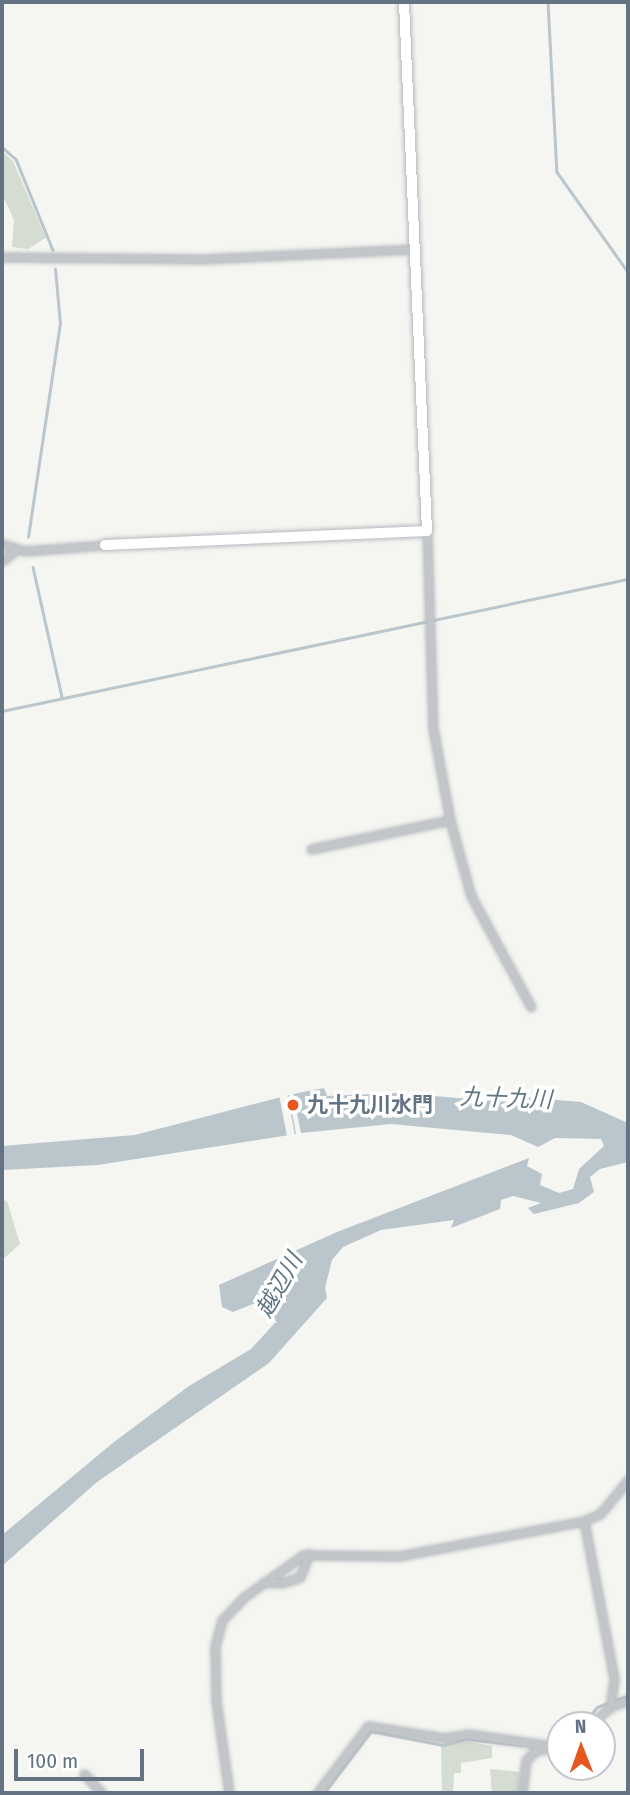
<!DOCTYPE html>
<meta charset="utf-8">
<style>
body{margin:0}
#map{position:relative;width:630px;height:1795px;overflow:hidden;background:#f5f5f1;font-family:"Fira Sans Condensed","Noto Sans JP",sans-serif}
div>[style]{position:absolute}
.green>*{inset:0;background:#d5dcd2}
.water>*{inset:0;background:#bbc6cc}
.pier>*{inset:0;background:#f5f5f1;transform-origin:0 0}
.stream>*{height:2.5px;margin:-1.25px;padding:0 1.25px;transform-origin:1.25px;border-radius:1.25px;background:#bbc6cc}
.roads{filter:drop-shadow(0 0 2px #b4b9be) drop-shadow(0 0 2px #b4b9be)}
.street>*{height:7px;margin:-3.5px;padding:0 3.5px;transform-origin:3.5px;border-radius:3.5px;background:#c2c6c9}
.secondary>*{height:10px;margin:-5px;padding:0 5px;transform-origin:5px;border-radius:5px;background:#fff}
.dots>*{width:19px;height:19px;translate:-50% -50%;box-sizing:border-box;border:4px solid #fff;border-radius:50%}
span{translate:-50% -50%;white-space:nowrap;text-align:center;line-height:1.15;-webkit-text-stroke:7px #fff;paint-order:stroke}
.poi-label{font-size:21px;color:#637383;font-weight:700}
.left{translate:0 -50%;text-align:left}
.water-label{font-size:23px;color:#5f7580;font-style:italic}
.frame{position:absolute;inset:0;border:4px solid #637383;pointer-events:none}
.north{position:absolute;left:546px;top:1711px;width:70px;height:70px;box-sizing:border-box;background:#fff;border:2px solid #c1c7cd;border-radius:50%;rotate:359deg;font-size:19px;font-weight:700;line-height:28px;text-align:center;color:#637383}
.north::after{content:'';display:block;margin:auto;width:24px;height:32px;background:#e65820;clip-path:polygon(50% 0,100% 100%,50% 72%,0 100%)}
.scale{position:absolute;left:14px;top:1749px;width:130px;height:32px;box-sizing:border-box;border:4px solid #637383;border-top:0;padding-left:9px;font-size:21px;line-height:24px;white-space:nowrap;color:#637383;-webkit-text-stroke:5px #fff;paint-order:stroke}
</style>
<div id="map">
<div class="green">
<i style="clip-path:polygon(2px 151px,13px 161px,46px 238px,28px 249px,12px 247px,14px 220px,2px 194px)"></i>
<i style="clip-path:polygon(3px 1200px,7px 1201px,20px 1244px,2px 1260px)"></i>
<i style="clip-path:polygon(466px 1741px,492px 1746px,492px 1758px,461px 1763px,461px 1773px,454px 1773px,453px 1793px,442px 1793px,441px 1747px)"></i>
<i style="clip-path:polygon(490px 1769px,520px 1772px,518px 1793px,492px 1793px)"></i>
</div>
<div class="water">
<i style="clip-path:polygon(324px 1088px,327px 1096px,397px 1093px,520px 1103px,522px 1097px,581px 1102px,628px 1123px,628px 1162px,600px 1169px,590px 1177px,594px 1192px,579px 1203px,534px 1214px,528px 1208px,541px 1203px,513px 1196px,501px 1200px,500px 1209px,451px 1228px,454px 1220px,381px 1230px,343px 1247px,332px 1260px,325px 1288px,327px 1298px,269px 1363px,97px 1482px,2px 1566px,2px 1535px,114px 1442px,189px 1386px,251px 1349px,274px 1324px,263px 1300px,233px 1312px,222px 1307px,219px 1285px,337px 1232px,529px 1158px,527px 1166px,542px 1174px,540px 1185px,559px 1193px,573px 1189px,579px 1169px,604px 1146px,601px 1139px,555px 1138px,538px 1147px,511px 1135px,391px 1124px,301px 1133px,293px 1094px)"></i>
<i style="clip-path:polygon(289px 1095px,296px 1134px,98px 1165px,2px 1170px,2px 1146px,135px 1135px)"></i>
</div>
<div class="pier">
<i style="left:287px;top:1094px;width:43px;height:8px;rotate:79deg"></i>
</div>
<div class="stream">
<i style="left:548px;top:2px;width:170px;rotate:87deg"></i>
<i style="left:557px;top:172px;width:123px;rotate:54.6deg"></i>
<i style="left:2px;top:147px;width:18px;rotate:41deg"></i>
<i style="left:16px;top:159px;width:98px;rotate:67.9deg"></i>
<i style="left:28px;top:537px;width:215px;rotate:-81.5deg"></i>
<i style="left:60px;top:324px;width:55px;rotate:-95.2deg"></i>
<i style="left:33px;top:567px;width:133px;rotate:77.4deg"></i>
<i style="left:2px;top:711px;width:640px;rotate:-11.91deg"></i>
<i style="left:582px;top:1725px;width:23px;rotate:-50deg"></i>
<i style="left:597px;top:1707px;width:33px;rotate:-20deg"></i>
<i style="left:324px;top:1793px;width:78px;rotate:-52.8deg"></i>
<i style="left:371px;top:1731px;width:73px;rotate:11deg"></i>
<i style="left:443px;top:1745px;width:24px;rotate:-15deg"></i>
<i style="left:466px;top:1739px;width:56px;rotate:6.1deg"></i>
</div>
<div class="roads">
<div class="street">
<i style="left:2px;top:257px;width:201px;rotate:0.6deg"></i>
<i style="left:203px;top:259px;width:213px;rotate:-2.7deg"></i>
<i style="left:427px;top:531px;width:198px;rotate:88.3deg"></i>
<i style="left:433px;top:729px;width:93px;rotate:79.4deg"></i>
<i style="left:450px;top:820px;width:79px;rotate:74.6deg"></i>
<i style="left:471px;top:896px;width:126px;rotate:61.6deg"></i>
<i style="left:2px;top:544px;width:24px;rotate:17deg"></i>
<i style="left:25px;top:551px;width:80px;rotate:-4.3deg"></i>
<i style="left:2px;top:561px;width:18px;rotate:-38deg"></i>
<i style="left:311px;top:849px;width:142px;rotate:-11.8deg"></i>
<i style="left:584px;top:1521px;width:161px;rotate:79.2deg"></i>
<i style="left:614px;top:1679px;width:28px;rotate:98deg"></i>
<i style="left:264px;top:1582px;width:18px;rotate:3deg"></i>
<i style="left:282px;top:1583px;width:19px;rotate:-18deg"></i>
<i style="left:300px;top:1577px;width:25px;rotate:-69deg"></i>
<i style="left:590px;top:1725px;width:27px;rotate:-42deg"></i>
<i style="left:610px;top:1707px;width:19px;rotate:-21deg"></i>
<i style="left:84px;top:1774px;width:26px;rotate:47deg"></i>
<i style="left:229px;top:1793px;width:94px;rotate:-98deg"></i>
<i style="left:216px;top:1700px;width:54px;rotate:-91.1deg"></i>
<i style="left:215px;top:1646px;width:27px;rotate:-75deg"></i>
<i style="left:222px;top:1620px;width:32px;rotate:-46deg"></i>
<i style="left:244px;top:1597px;width:72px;rotate:-35.4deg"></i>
<i style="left:303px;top:1555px;width:96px;rotate:0.6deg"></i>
<i style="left:399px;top:1556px;width:188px;rotate:-10.7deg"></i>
<i style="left:584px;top:1521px;width:17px;rotate:-24deg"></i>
<i style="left:600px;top:1514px;width:44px;rotate:-50.5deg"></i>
<i style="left:317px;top:1793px;width:84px;rotate:-52.7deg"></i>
<i style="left:368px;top:1726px;width:77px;rotate:9deg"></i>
<i style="left:444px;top:1738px;width:24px;rotate:-9deg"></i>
<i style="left:468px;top:1734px;width:85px;rotate:8.1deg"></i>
<i style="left:522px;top:1793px;width:33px;rotate:-83deg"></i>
<i style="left:526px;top:1760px;width:13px;rotate:-45deg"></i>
<i style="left:535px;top:1751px;width:26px;rotate:-13deg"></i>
</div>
<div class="secondary">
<i style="left:105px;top:545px;width:322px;rotate:-2.5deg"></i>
<i style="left:427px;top:531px;width:529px;rotate:-92.49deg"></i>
</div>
</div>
<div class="dots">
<i style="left:293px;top:1105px;background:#e65820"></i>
</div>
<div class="poi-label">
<span class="left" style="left:307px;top:1105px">九十九川水門</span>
</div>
<div class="water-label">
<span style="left:506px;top:1098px;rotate:2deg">九十九川</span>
<span style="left:279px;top:1285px;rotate:-61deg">越辺川</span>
</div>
<div class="frame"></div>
<div class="north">N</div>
<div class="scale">100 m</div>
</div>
